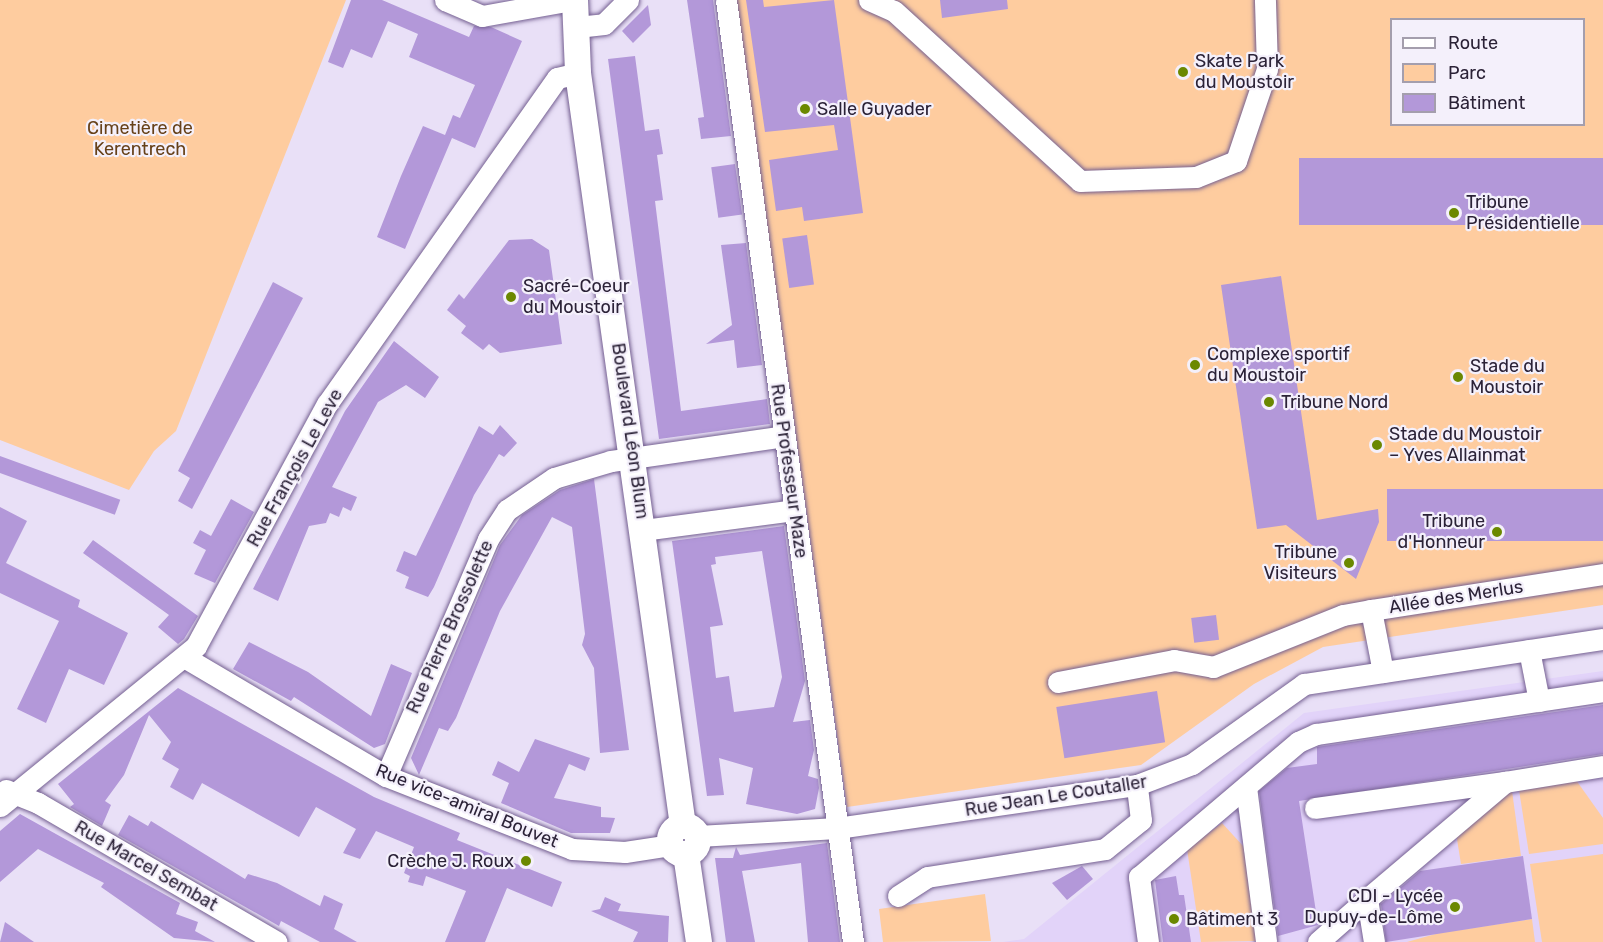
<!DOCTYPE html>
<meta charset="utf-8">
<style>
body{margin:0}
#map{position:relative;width:1603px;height:942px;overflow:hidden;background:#e9e0f7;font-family:Rubik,sans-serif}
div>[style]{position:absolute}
.built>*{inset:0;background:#e2d3f9}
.green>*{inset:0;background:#fecc9f}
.building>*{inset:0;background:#b398d9;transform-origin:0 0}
.roads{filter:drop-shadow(0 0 2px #745f91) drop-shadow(0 0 2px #745f91)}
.minor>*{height:21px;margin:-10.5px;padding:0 10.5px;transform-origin:10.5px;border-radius:10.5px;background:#fff}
.major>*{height:26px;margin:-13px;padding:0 13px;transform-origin:13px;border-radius:13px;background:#fff}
.major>.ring{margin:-13px;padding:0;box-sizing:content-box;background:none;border:26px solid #fff;border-radius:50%}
.dots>*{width:16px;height:16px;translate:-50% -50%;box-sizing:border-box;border:3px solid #f4f0fb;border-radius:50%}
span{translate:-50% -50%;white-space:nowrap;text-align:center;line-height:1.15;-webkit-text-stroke:4.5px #f4f0fb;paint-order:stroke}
.poi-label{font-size:18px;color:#2b2237}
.left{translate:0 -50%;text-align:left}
.right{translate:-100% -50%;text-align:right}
.park-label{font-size:18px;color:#674119}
.street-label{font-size:18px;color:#2b2237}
.legend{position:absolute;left:1390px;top:18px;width:195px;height:108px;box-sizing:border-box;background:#f4f0fb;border:2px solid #a49ead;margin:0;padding:8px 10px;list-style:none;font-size:18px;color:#2b2237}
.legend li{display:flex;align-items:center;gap:12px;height:30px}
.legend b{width:30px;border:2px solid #a49ead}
</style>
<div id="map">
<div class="built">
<i style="clip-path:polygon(1603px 671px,1603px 942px,1003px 942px,1024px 939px,1304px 713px)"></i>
</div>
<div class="green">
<i style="clip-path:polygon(0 0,346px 0,176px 431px,154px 451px,129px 490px,0 440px)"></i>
<i style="clip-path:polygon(evenodd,736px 0,1603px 0,1603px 605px,1323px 647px,1254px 684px,1141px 765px,847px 807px,736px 0,1392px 20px,1584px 20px,1584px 124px,1392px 124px,1392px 20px)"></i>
<i style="clip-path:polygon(1576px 780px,1603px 818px,1603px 844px,1529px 854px,1519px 790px)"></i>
<i style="clip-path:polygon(1512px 791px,1521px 856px,1461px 864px,1455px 827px,1497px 793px)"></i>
<i style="clip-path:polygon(1222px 823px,1244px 847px,1258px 941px,1201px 942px,1187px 849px)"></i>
<i style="clip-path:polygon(1603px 854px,1603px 942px,1542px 942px,1530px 864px)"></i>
<i style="clip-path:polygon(985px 894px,991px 941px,883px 942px,879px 909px)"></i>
<i style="clip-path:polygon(1532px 919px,1535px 942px,1407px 942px,1439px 933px)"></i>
</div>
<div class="building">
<i style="clip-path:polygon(351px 0,382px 0,469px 37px,474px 26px,491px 27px,522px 41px,475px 148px,452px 138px,405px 249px,377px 237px,401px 176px,423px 126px,445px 135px,453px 115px,460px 118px,475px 85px,409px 57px,418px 34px,388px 21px,372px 58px,351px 49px,343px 68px,328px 62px)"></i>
<i style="clip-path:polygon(687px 0,713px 0,731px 136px,701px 139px,698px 118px,704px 117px)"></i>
<i style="clip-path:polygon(746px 0,763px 0,764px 7px,834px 0,863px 213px,804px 221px,802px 207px,776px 211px,769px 160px,838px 150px,834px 125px,765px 132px)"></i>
<i style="clip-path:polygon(940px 0,1007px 0,1008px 9px,942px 18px)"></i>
<i style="clip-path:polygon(648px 5px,651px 25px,633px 43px,622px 31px)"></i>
<i style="clip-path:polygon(635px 56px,645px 131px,659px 129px,663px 154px,657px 155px,663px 200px,655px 201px,681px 411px,767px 399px,770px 424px,659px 439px,608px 59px)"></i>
<i style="left:1603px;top:158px;width:67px;height:304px;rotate:90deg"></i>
<i style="left:735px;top:164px;width:51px;height:24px;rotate:82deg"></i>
<i style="left:807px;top:235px;width:50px;height:25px;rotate:82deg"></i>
<i style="clip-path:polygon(532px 239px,549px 250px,562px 344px,500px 353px,489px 344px,483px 350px,461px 333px,466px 326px,447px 310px,459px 294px,464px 299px,509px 240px)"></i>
<i style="clip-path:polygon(746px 243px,762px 365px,737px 368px,734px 340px,706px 344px,732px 325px,721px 245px)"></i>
<i style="clip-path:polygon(1281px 276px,1317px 520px,1378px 509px,1379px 522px,1356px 579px,1286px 525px,1257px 529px,1221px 285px)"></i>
<i style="clip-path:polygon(273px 282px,303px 298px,192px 509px,178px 501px,190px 478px,178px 471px)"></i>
<i style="clip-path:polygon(394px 341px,439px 377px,425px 398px,406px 385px,378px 402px,332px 487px,357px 497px,351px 511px,343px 507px,339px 517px,330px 513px,326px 523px,309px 526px,278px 601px,253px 589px,345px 411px)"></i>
<i style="clip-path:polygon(500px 425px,517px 443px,504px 457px,499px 454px,474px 495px,434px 587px,428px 597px,405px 588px,409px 577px,396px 571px,404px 551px,416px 556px,479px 426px,493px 435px)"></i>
<i style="left:0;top:456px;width:128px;height:16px;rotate:20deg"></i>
<i style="clip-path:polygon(594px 479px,629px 750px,600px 753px,594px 668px,582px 645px,585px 634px,572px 527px,552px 517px,500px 611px,456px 718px,448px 731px,439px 728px,419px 775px,411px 758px,500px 545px,522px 515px,560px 490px)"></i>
<i style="left:1603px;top:489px;width:52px;height:216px;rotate:90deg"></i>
<i style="clip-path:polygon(231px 499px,254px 512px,215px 583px,194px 574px,206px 550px,193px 543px,200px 530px,211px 536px)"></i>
<i style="clip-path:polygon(0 507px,27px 521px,6px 563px,80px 600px,78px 607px,128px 633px,104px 685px,69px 669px,46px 723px,17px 709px,59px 621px,0 593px)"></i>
<i style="clip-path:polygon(evenodd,784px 526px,805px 681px,793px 722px,810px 720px,814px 750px,808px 776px,818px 779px,819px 788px,815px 809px,797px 814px,746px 804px,753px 768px,719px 758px,724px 795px,707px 796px,672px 541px,784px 526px,762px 551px,782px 677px,774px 707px,734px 712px,729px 676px,716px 678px,710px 627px,723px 625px,711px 565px,716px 564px,715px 557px,762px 551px)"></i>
<i style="clip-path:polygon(93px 540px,198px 616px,184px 639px,178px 644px,158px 627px,169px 615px,83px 553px)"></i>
<i style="left:1216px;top:615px;width:25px;height:25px;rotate:83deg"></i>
<i style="clip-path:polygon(249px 642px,308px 672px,371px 716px,391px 664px,412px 673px,385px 744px,374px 748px,294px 697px,291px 701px,233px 669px)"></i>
<i style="clip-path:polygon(178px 688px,374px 797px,460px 833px,457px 840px,562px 882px,552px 907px,507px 888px,485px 942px,445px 942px,466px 891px,426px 876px,423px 886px,408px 882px,410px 876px,404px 873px,414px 847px,376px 831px,360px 859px,343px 853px,356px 829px,316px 807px,299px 837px,202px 783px,193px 800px,170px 787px,179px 769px,162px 759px,171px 742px,149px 715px,124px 775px,105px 801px,111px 805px,102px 826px,70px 807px,74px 804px,58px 784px)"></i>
<i style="left:1157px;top:691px;width:52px;height:102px;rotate:81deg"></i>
<i style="clip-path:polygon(1603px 705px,1603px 754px,1299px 801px,1318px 925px,1278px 936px,1259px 791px,1287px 768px,1317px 764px,1317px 747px)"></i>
<i style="clip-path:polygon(535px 739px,590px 758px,585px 771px,569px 764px,554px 798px,601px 807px,601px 817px,615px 818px,610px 833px,571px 833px,501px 803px,509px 783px,492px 775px,498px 761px,519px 772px)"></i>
<i style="clip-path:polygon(20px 814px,180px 903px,176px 914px,198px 922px,195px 931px,215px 942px,174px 938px,101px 887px,104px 883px,38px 849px,0 882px,0 831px)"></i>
<i style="clip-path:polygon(129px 815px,148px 826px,151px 821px,245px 879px,248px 874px,277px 883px,320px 906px,324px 895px,343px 904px,334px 929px,357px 942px,320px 942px,281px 921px,279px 926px,118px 835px)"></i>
<i style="clip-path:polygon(827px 843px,840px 942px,808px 942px,801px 863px,742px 871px,755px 942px,726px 942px,715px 858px,733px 858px,736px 847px,740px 855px)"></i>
<i style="clip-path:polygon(1523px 856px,1532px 919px,1386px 942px,1381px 904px,1420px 871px)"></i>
<i style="clip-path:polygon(1082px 866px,1093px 879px,1067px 900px,1052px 883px)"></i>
<i style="clip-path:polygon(1176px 876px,1179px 895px,1184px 895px,1191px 942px,1163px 942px,1155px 880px)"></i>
<i style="clip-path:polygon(605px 897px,621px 904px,618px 911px,669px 916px,668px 942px,633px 942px,638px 932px,591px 911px,600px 909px)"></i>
<i style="clip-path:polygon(5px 922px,34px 942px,0 942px)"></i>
</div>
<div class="roads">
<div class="minor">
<i style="left:445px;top:0;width:40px;rotate:23.4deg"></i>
<i style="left:482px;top:16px;width:90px;rotate:-10.2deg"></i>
<i style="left:726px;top:0;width:951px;rotate:82.32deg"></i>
<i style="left:869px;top:0;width:27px;rotate:24deg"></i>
<i style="left:894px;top:11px;width:252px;rotate:42.4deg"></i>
<i style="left:1080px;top:181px;width:116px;rotate:-2deg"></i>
<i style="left:1196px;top:177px;width:43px;rotate:-21.8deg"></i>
<i style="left:1236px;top:161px;width:97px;rotate:-71.4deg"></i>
<i style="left:1267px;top:69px;width:69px;rotate:-91.7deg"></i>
<i style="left:577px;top:27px;width:27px;rotate:-6deg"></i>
<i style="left:604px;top:24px;width:34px;rotate:-45deg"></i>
<i style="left:643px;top:530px;width:153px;rotate:-7.5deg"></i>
<i style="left:1529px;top:650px;width:52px;rotate:78.9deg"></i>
<i style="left:184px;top:657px;width:234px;rotate:30.5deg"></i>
<i style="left:386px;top:776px;width:200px;rotate:21.4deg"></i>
<i style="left:572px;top:849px;width:53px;rotate:3.2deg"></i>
<i style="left:625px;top:852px;width:47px;rotate:-8.7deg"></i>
<i style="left:1383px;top:672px;width:63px;rotate:-101deg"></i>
<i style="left:1371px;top:610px;width:235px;rotate:-8.8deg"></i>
<i style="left:1058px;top:682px;width:118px;rotate:-10.7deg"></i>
<i style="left:1174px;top:660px;width:40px;rotate:10deg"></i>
<i style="left:1213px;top:667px;width:140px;rotate:-21.8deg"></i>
<i style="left:1343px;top:615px;width:28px;rotate:-10deg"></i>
<i style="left:386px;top:776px;width:258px;rotate:-66.7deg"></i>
<i style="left:488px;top:539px;width:35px;rotate:-57deg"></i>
<i style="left:507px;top:510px;width:57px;rotate:-34.2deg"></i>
<i style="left:554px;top:478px;width:59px;rotate:-16.6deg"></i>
<i style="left:611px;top:461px;width:175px;rotate:-8.2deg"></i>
<i style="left:1246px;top:787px;width:156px;rotate:82.6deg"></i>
<i style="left:6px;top:790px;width:35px;rotate:22deg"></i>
<i style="left:38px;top:803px;width:276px;rotate:30.2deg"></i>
<i style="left:0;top:806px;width:253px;rotate:-39.2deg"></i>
<i style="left:196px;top:646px;width:275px;rotate:-61.6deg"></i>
<i style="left:327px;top:404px;width:399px;rotate:-54.8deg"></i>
<i style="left:557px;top:78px;width:22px;rotate:-13deg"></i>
<i style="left:1315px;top:808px;width:192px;rotate:-7.8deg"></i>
<i style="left:698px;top:836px;width:139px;rotate:-3.3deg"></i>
<i style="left:837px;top:828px;width:303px;rotate:-8.2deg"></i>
<i style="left:1137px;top:785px;width:59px;rotate:-20.9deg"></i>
<i style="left:1192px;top:764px;width:138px;rotate:-35.5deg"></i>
<i style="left:1304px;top:684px;width:302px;rotate:-8.6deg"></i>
<i style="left:898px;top:896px;width:35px;rotate:-33deg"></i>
<i style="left:927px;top:877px;width:180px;rotate:-8.9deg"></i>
<i style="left:1105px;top:849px;width:46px;rotate:-38.9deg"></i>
<i style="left:1141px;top:820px;width:35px;rotate:-97deg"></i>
<i style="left:1148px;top:942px;width:66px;rotate:-97.9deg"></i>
<i style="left:1139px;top:877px;width:209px;rotate:-40.3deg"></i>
<i style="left:1298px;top:742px;width:20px;rotate:-24deg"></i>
<i style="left:1316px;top:734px;width:290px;rotate:-8.5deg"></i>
<i style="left:1318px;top:942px;width:65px;rotate:-41.3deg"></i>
<i style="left:1374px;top:942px;width:44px;rotate:-99.2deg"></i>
<i style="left:1367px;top:899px;width:181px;rotate:-40.3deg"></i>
<i style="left:1505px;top:782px;width:99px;rotate:-9.3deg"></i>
</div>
<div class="major">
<i style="left:575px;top:0;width:73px;rotate:87.6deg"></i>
<i style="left:578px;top:73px;width:760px;rotate:82.06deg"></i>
<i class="ring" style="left:670px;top:826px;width:2px;height:2px"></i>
<i style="left:686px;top:854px;width:89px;rotate:81.6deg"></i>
</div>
</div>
<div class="dots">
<i style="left:1183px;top:72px;background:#6b8800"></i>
<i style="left:805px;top:109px;background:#6b8800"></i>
<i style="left:1454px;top:213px;background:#6b8800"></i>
<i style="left:511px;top:297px;background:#6b8800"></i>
<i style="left:1195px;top:365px;background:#6b8800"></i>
<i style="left:1458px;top:377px;background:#6b8800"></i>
<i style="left:1269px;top:402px;background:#6b8800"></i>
<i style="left:1377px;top:445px;background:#6b8800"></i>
<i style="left:1497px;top:532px;background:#6b8800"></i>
<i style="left:1349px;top:563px;background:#6b8800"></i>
<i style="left:526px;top:861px;background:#6b8800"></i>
<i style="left:1455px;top:907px;background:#6b8800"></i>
<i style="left:1174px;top:919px;background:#6b8800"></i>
</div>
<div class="poi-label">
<span class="left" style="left:1195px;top:72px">Skate Park<br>du Moustoir</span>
<span class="left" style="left:817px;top:109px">Salle Guyader</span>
<span class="left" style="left:1466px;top:213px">Tribune<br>Présidentielle</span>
<span class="left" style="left:523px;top:297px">Sacré-Coeur<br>du Moustoir</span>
<span class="left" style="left:1207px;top:365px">Complexe sportif<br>du Moustoir</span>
<span class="left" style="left:1470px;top:377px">Stade du<br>Moustoir</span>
<span class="left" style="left:1281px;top:402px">Tribune Nord</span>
<span class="left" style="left:1389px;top:445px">Stade du Moustoir<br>– Yves Allainmat</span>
<span class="right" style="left:1485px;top:532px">Tribune<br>d'Honneur</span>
<span class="right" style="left:1337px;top:563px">Tribune<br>Visiteurs</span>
<span class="right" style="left:514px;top:861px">Crèche J. Roux</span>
<span class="right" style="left:1443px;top:907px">CDI - Lycée<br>Dupuy-de-Lôme</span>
<span class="left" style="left:1186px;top:919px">Bâtiment 3</span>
</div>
<div class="park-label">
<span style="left:140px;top:139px">Cimetière de<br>Kerentrech</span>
</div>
<div class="street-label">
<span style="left:630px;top:431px;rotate:82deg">Boulevard Léon Blum</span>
<span style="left:295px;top:468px;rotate:-61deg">Rue François Le Leve</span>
<span style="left:789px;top:471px;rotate:82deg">Rue Professeur Maze</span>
<span style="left:1456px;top:597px;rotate:-9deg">Allée des Merlus</span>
<span style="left:450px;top:627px;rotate:-66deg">Rue Pierre Brossolette</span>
<span style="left:1056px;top:796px;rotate:-9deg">Rue Jean Le Coutaller</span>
<span style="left:467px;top:806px;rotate:22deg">Rue vice-amiral Bouvet</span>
<span style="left:146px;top:866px;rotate:30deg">Rue Marcel Sembat</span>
</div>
<ul class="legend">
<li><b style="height:8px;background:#fff"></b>Route</li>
<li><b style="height:16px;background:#fecc9f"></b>Parc</li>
<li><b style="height:16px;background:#b398d9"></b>Bâtiment</li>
</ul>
</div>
